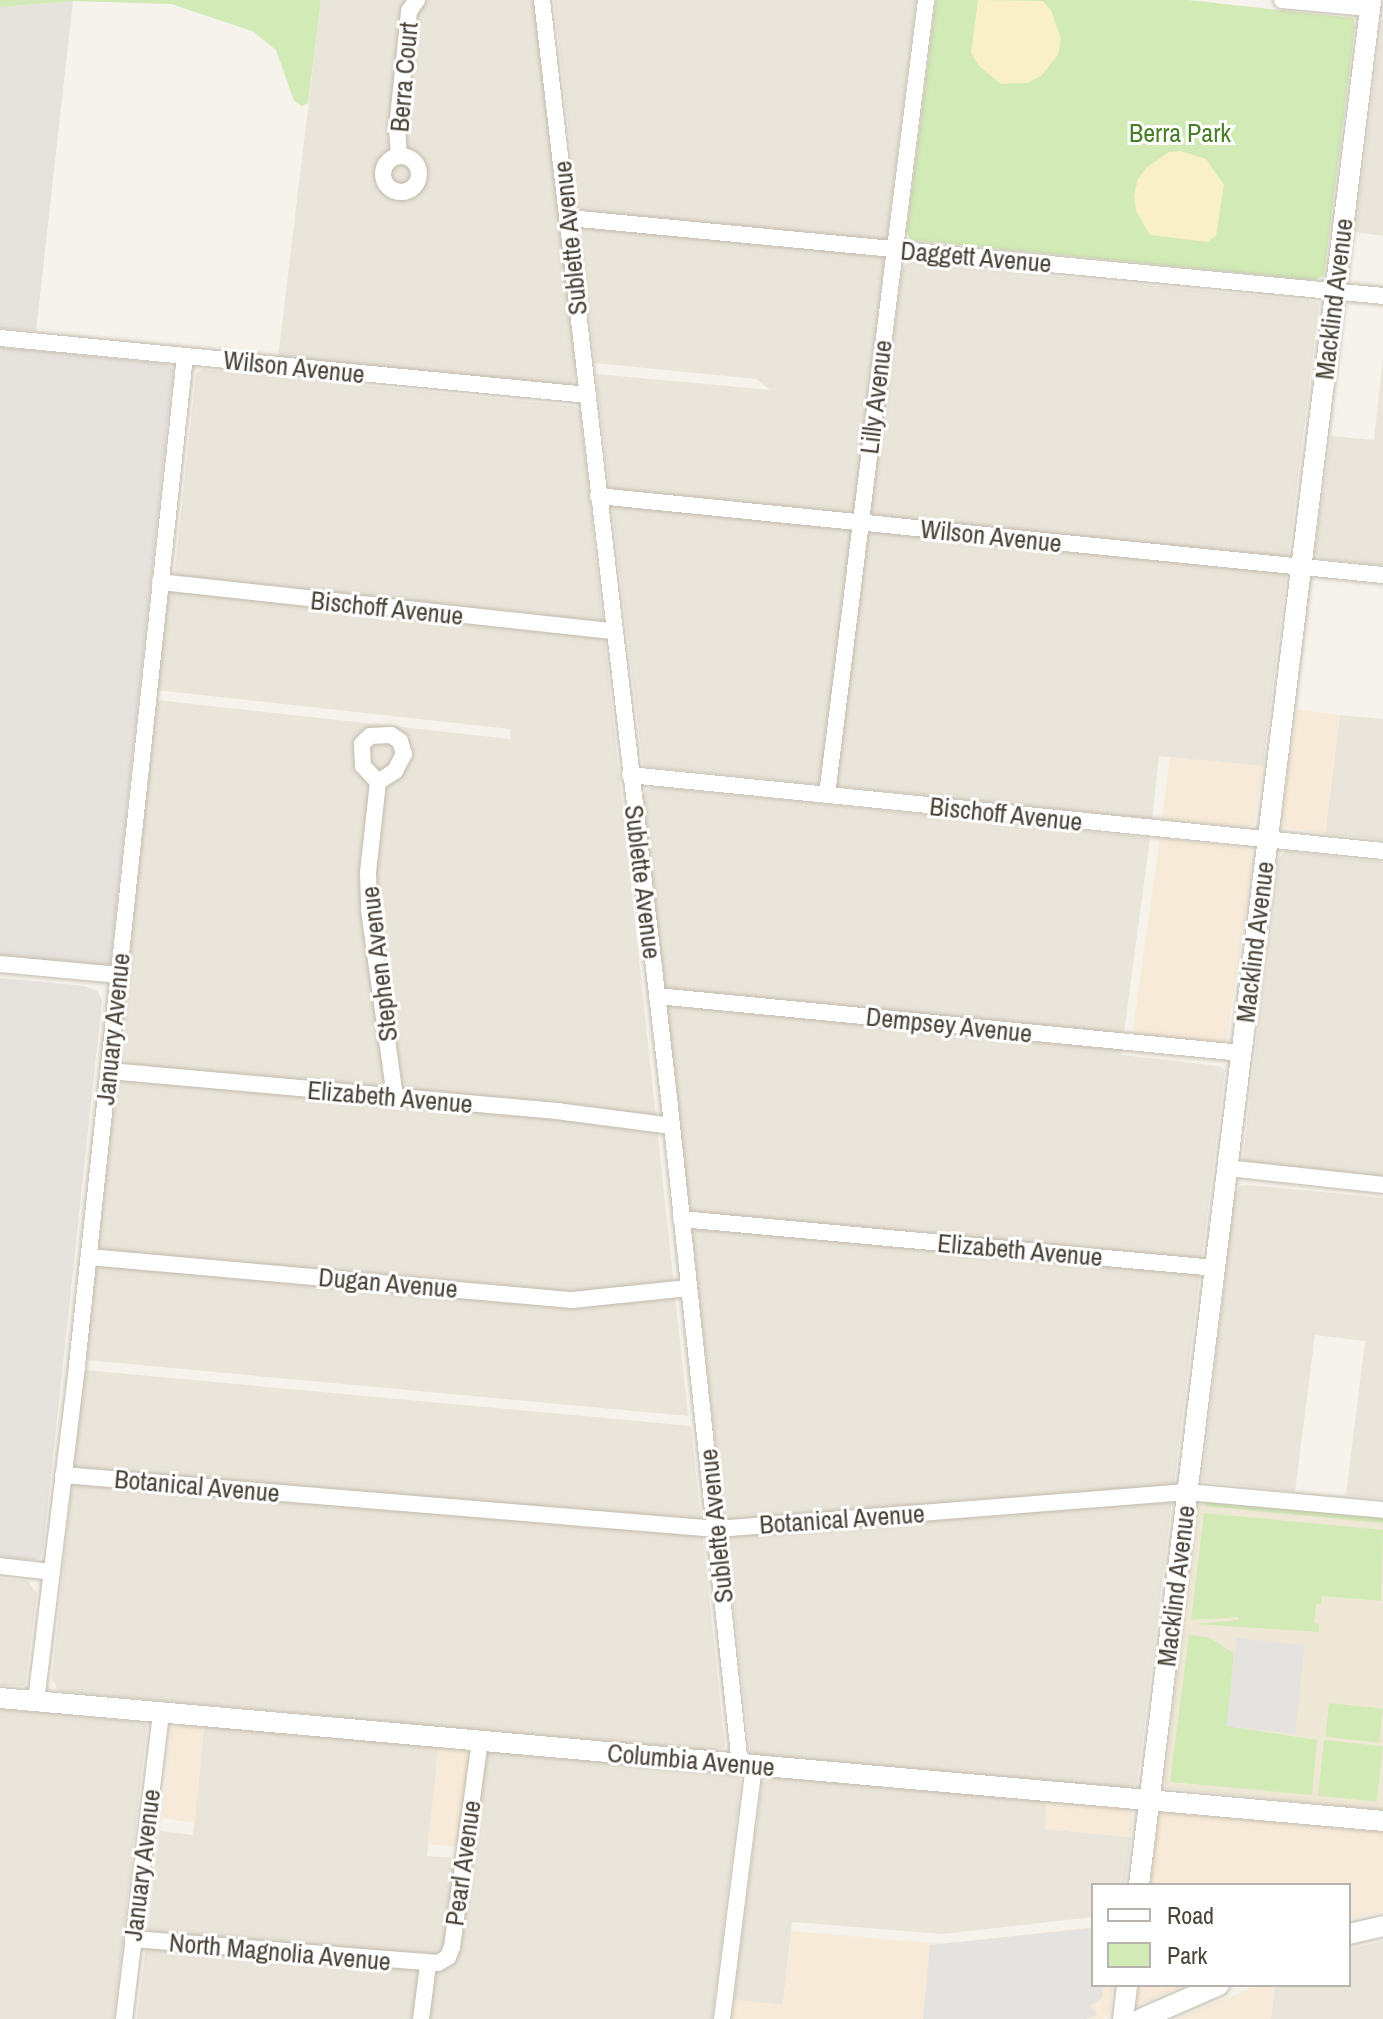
<!DOCTYPE html>
<style>
body{margin:0}
#map{position:relative;width:1383px;height:2019px;overflow:hidden;background:#f6f3ec;font-family:"Archivo Narrow",sans-serif}
div>[style]{position:absolute}
.residential>*{inset:0;background:#eae5da}
.commercial>*{inset:0;background:#f7ead8}
.industrial>*{inset:0;background:#e6e2dd}
.education>*{inset:0;background:#efe8d6}
.green>*{inset:0;background:#d2eab5;transform-origin:0 0}
.sand>*{inset:0;background:#f9efc9}
.parking>*{inset:0;background:#e5e3e0;transform-origin:0 0}
.roads{filter:drop-shadow(0 0 2px #c2bbae) drop-shadow(0 0 2px #c2bbae)}
.minor>*{height:16px;margin:-8px;padding:0 8px;transform-origin:8px;border-radius:8px;background:#fff}
.minor>.ring{margin:-8px;padding:0;box-sizing:content-box;background:none;border:16px solid #fff;border-radius:50%}
.tertiary>*{height:20px;margin:-10px;padding:0 10px;transform-origin:10px;border-radius:10px;background:#fff}
span{translate:-50% -50%;white-space:nowrap;text-align:center;line-height:1.15;-webkit-text-stroke:6px #fff;paint-order:stroke}
.street-label{font-size:26px;color:#4b4439}
.park-label{font-size:26px;color:#4a7f2a}
.legend{position:absolute;left:1091px;top:1883px;width:260px;height:104px;box-sizing:border-box;background:#fff;border:2px solid #b7b4b0;margin:0;padding:10px 14px;list-style:none;font-size:24px;color:#4b4439}
.legend li{display:flex;align-items:center;gap:16px;height:40px}
.legend b{width:40px;border:2px solid #b7b4b0}
</style>
<div id="map">
<div class="residential">
<i style="clip-path:polygon(321px 0,534px 0,576px 366px,574px 382px,569px 385px,278px 358px)"></i>
<i style="clip-path:polygon(554px 0,916px 0,867px 402px,885px 403px,902px 269px,908px 262px,1313px 301px,1319px 304px,1263px 766px,1159px 756px,1152px 819px,643px 766px,596px 374px,771px 390px,756px 379px,595px 363px)"></i>
<i style="clip-path:polygon(1383px 13px,1383px 236px,1355px 232px)"></i>
<i style="clip-path:polygon(1383px 357px,1383px 565px,1321px 559px,1315px 553px,1316px 544px,1331px 436px,1374px 440px)"></i>
<i style="clip-path:polygon(202px 369px,573px 406px,580px 410px,688px 1416px,86px 1360px,157px 700px,511px 739px,510px 729px,156px 690px,166px 600px,175px 570px,196px 373px)"></i>
<i style="clip-path:polygon(1340px 715px,1383px 719px,1383px 840px,1325px 834px)"></i>
<i style="clip-path:polygon(654px 787px,1150px 838px,1121px 1055px,1219px 1066px,1225px 1070px,1137px 1785px,1130px 1788px,755px 1755px,750px 1750px,643px 796px,646px 790px)"></i>
<i style="clip-path:polygon(1285px 851px,1383px 862px,1383px 1178px,1251px 1165px,1243px 1160px,1277px 861px)"></i>
<i style="clip-path:polygon(1248px 1185px,1383px 1198px,1383px 1499px,1346px 1495px,1365px 1341px,1315px 1335px,1295px 1492px,1202px 1481px,1235px 1193px,1240px 1186px)"></i>
<i style="clip-path:polygon(84px 1370px,691px 1426px,725px 1747px,710px 1752px,58px 1691px,52px 1678px)"></i>
<i style="clip-path:polygon(0 1578px,28px 1581px,37px 1594px,25px 1686px,0 1686px)"></i>
<i style="clip-path:polygon(0 1709px,142px 1722px,147px 1726px,114px 2019px,0 2019px)"></i>
<i style="clip-path:polygon(204px 1725px,439px 1746px,427px 1856px,471px 1859px,484px 1756px,489px 1750px,735px 1774px,740px 1778px,740px 1789px,712px 2019px,137px 2019px,160px 1831px,193px 1835px)"></i>
<i style="clip-path:polygon(781px 1775px,1047px 1800px,1045px 1829px,1131px 1837px,1125px 1885px,1093px 1885px,1093px 1917px,943px 1934px,792px 1922px,783px 2005px,734px 2000px,762px 1783px)"></i>
<i style="clip-path:polygon(1383px 1941px,1383px 2019px,1271px 2019px,1275px 1985px,1349px 1985px,1349px 1949px)"></i>
</div>
<div class="commercial">
<i style="clip-path:polygon(1297px 710px,1340px 715px,1325px 834px,1284px 827px,1282px 818px)"></i>
<i style="clip-path:polygon(1170px 757px,1263px 766px,1254px 824px,1247px 827px,1162px 819px)"></i>
<i style="clip-path:polygon(1160px 838px,1246px 848px,1251px 852px,1253px 859px,1226px 1045px,1132px 1036px)"></i>
<i style="clip-path:polygon(175px 1725px,204px 1725px,195px 1823px,162px 1818px,171px 1730px)"></i>
<i style="clip-path:polygon(439px 1746px,465px 1749px,470px 1759px,459px 1847px,428px 1844px)"></i>
<i style="clip-path:polygon(1047px 1800px,1128px 1808px,1132px 1812px,1131px 1837px,1045px 1829px)"></i>
<i style="clip-path:polygon(1164px 1812px,1383px 1832px,1383px 1911px,1349px 1919px,1349px 1885px,1150px 1885px,1159px 1816px)"></i>
<i style="clip-path:polygon(1093px 1927px,1093px 1985px,1113px 1985px,1110px 2012px,1103px 2019px,732px 2019px,734px 2000px,783px 2005px,791px 1931px,941px 1944px)"></i>
<i style="clip-path:polygon(1138px 1985px,1186px 1985px,1145px 2002px,1138px 2002px)"></i>
<i style="clip-path:polygon(1258px 1985px,1275px 1985px,1271px 2019px,1177px 2019px)"></i>
</div>
<div class="industrial">
<i style="clip-path:polygon(73px 1px,36px 331px,0 328px,0 7px)"></i>
<i style="clip-path:polygon(0 347px,167px 364px,173px 369px,110px 967px,0 956px)"></i>
<i style="clip-path:polygon(0 978px,84px 986px,97px 991px,102px 1000px,43px 1550px,41px 1557px,34px 1560px,0 1557px)"></i>
</div>
<div class="education">
<i style="clip-path:polygon(1201px 1502px,1383px 1518px,1383px 1810px,1164px 1788px,1197px 1507px)"></i>
</div>
<div class="green">
<i style="clip-path:polygon(0 0,321px 0,308px 103px,302px 106px,294px 101px,276px 50px,252px 31px,171px 4px,73px 1px,0 7px)"></i>
<i style="clip-path:polygon(936px 0,1188px 0,1353px 18px,1355px 26px,1324px 276px,1314px 280px,910px 240px,907px 231px)"></i>
<i style="clip-path:polygon(1205px 1502px,1383px 1518px,1383px 1523px,1205px 1506px)"></i>
<i style="clip-path:polygon(1204px 1513px,1383px 1530px,1381px 1601px,1322px 1596px,1321px 1604px,1316px 1604px,1314px 1623px,1319px 1624px,1319px 1632px,1196px 1624px,1238px 1620px,1239px 1617px,1191px 1620px)"></i>
<i style="clip-path:polygon(1189px 1635px,1208px 1637px,1234px 1653px,1227px 1726px,1317px 1740px,1312px 1795px,1170px 1782px)"></i>
<i style="left:1329px;top:1703px;width:54px;height:34px;rotate:6deg"></i>
<i style="left:1324px;top:1740px;width:59px;height:56px;rotate:6deg"></i>
</div>
<div class="sand">
<i style="clip-path:polygon(978px 0,1043px 1px,1051px 10px,1061px 39px,1058px 55px,1041px 76px,1028px 83px,1001px 84px,979px 66px,971px 53px)"></i>
<i style="clip-path:polygon(1181px 151px,1206px 159px,1224px 185px,1216px 236px,1207px 242px,1150px 235px,1136px 211px,1134px 195px,1138px 179px,1146px 168px,1169px 152px)"></i>
</div>
<div class="parking">
<i style="left:1236px;top:1638px;width:69px;height:89px;rotate:6deg"></i>
<i style="clip-path:polygon(1093px 1928px,1093px 1985px,1103px 1985px,1102px 1998px,1090px 2006px,1098px 2014px,1086px 2019px,923px 2019px,930px 1945px)"></i>
</div>
<div class="roads">
<div class="minor">
<i style="left:542px;top:0;width:1114px;rotate:83.4deg"></i>
<i style="left:670px;top:1107px;width:662px;rotate:83.93deg"></i>
<i style="left:1282px;top:0;width:87px;rotate:5.3deg"></i>
<i class="ring" style="left:383px;top:156px;width:20px;height:20px"></i>
<i style="left:399px;top:156px;width:28px;rotate:-94deg"></i>
<i style="left:397px;top:128px;width:118px;rotate:-84.1deg"></i>
<i style="left:409px;top:11px;width:14px;rotate:-54deg"></i>
<i style="left:569px;top:218px;width:818px;rotate:5.47deg"></i>
<i style="left:0;top:338px;width:591px;rotate:5.54deg"></i>
<i style="left:598px;top:496px;width:789px;rotate:5.75deg"></i>
<i style="left:160px;top:582px;width:456px;rotate:6.2deg"></i>
<i style="left:630px;top:775px;width:757px;rotate:5.76deg"></i>
<i style="left:378px;top:782px;width:22px;rotate:-133deg"></i>
<i style="left:363px;top:766px;width:22px;rotate:-93deg"></i>
<i style="left:362px;top:744px;width:11px;rotate:-45deg"></i>
<i style="left:370px;top:736px;width:21px;rotate:-3deg"></i>
<i style="left:391px;top:735px;width:11px;rotate:34deg"></i>
<i style="left:400px;top:741px;width:14px;rotate:73deg"></i>
<i style="left:404px;top:754px;width:19px;rotate:118deg"></i>
<i style="left:395px;top:771px;width:20px;rotate:147deg"></i>
<i style="left:378px;top:782px;width:92px;rotate:96.3deg"></i>
<i style="left:368px;top:873px;width:37px;rotate:88deg"></i>
<i style="left:369px;top:910px;width:190px;rotate:82.1deg"></i>
<i style="left:827px;top:795px;width:801px;rotate:-82.9deg"></i>
<i style="left:0;top:964px;width:120px;rotate:5.3deg"></i>
<i style="left:657px;top:996px;width:587px;rotate:5.57deg"></i>
<i style="left:109px;top:1071px;width:450px;rotate:5.1deg"></i>
<i style="left:557px;top:1111px;width:116px;rotate:7.4deg"></i>
<i style="left:1227px;top:1168px;width:157px;rotate:6.2deg"></i>
<i style="left:681px;top:1219px;width:536px;rotate:5.24deg"></i>
<i style="left:89px;top:1257px;width:485px;rotate:5.1deg"></i>
<i style="left:572px;top:1300px;width:117px;rotate:-5.9deg"></i>
<i style="left:63px;top:1475px;width:656px;rotate:4.72deg"></i>
<i style="left:717px;top:1529px;width:471px;rotate:-4.5deg"></i>
<i style="left:1187px;top:1492px;width:197px;rotate:5.2deg"></i>
<i style="left:0;top:1566px;width:52px;rotate:6.6deg"></i>
<i style="left:36px;top:1701px;width:338px;rotate:-83deg"></i>
<i style="left:77px;top:1365px;width:1015px;rotate:-83.89deg"></i>
<i style="left:133px;top:1939px;width:306px;rotate:4.5deg"></i>
<i style="left:438px;top:1963px;width:12px;rotate:-31deg"></i>
<i style="left:448px;top:1957px;width:11px;rotate:-68deg"></i>
<i style="left:452px;top:1947px;width:209px;rotate:-82.3deg"></i>
<i style="left:124px;top:2019px;width:310px;rotate:-83.1deg"></i>
<i style="left:421px;top:2019px;width:54px;rotate:-82.6deg"></i>
<i style="left:722px;top:2019px;width:255px;rotate:-82.8deg"></i>
</div>
<div class="tertiary">
<i style="left:0;top:1698px;width:1388px;rotate:5.08deg"></i>
<i style="left:1139px;top:1885px;width:1899px;rotate:-82.98deg"></i>
<i style="left:1349px;top:1934px;width:35px;rotate:-13deg"></i>
<i style="left:1123px;top:2019px;width:34px;rotate:-83deg"></i>
<i style="left:1141px;top:2019px;width:85px;rotate:-23.6deg"></i>
</div>
</div>
<div class="street-label">
<span style="left:404px;top:77px;rotate:-85deg">Berra Court</span>
<span style="left:570px;top:238px;rotate:-96deg">Sublette Avenue</span>
<span style="left:976px;top:257px;rotate:5deg">Daggett Avenue</span>
<span style="left:1334px;top:299px;rotate:-83deg">Macklind Avenue</span>
<span style="left:294px;top:367px;rotate:6deg">Wilson Avenue</span>
<span style="left:876px;top:397px;rotate:-83deg">Lilly Avenue</span>
<span style="left:991px;top:536px;rotate:6deg">Wilson Avenue</span>
<span style="left:387px;top:608px;rotate:6deg">Bischoff Avenue</span>
<span style="left:1006px;top:814px;rotate:6deg">Bischoff Avenue</span>
<span style="left:643px;top:882px;rotate:83deg">Sublette Avenue</span>
<span style="left:1255px;top:942px;rotate:-83deg">Macklind Avenue</span>
<span style="left:379px;top:964px;rotate:-97deg">Stephen Avenue</span>
<span style="left:949px;top:1025px;rotate:6deg">Dempsey Avenue</span>
<span style="left:113px;top:1029px;rotate:-84deg">January Avenue</span>
<span style="left:390px;top:1097px;rotate:5deg">Elizabeth Avenue</span>
<span style="left:1020px;top:1250px;rotate:5deg">Elizabeth Avenue</span>
<span style="left:388px;top:1283px;rotate:5deg">Dugan Avenue</span>
<span style="left:197px;top:1486px;rotate:5deg">Botanical Avenue</span>
<span style="left:842px;top:1519px;rotate:-4deg">Botanical Avenue</span>
<span style="left:716px;top:1526px;rotate:-96deg">Sublette Avenue</span>
<span style="left:1176px;top:1586px;rotate:-83deg">Macklind Avenue</span>
<span style="left:691px;top:1760px;rotate:5deg">Columbia Avenue</span>
<span style="left:463px;top:1863px;rotate:-82deg">Pearl Avenue</span>
<span style="left:142px;top:1865px;rotate:-83deg">January Avenue</span>
<span style="left:280px;top:1952px;rotate:5deg">North Magnolia Avenue</span>
</div>
<div class="park-label">
<span style="left:1180px;top:133px">Berra Park</span>
</div>
<ul class="legend">
<li><b style="height:10px;background:#fff"></b>Road</li>
<li><b style="height:22px;background:#d2eab5"></b>Park</li>
</ul>
</div>
